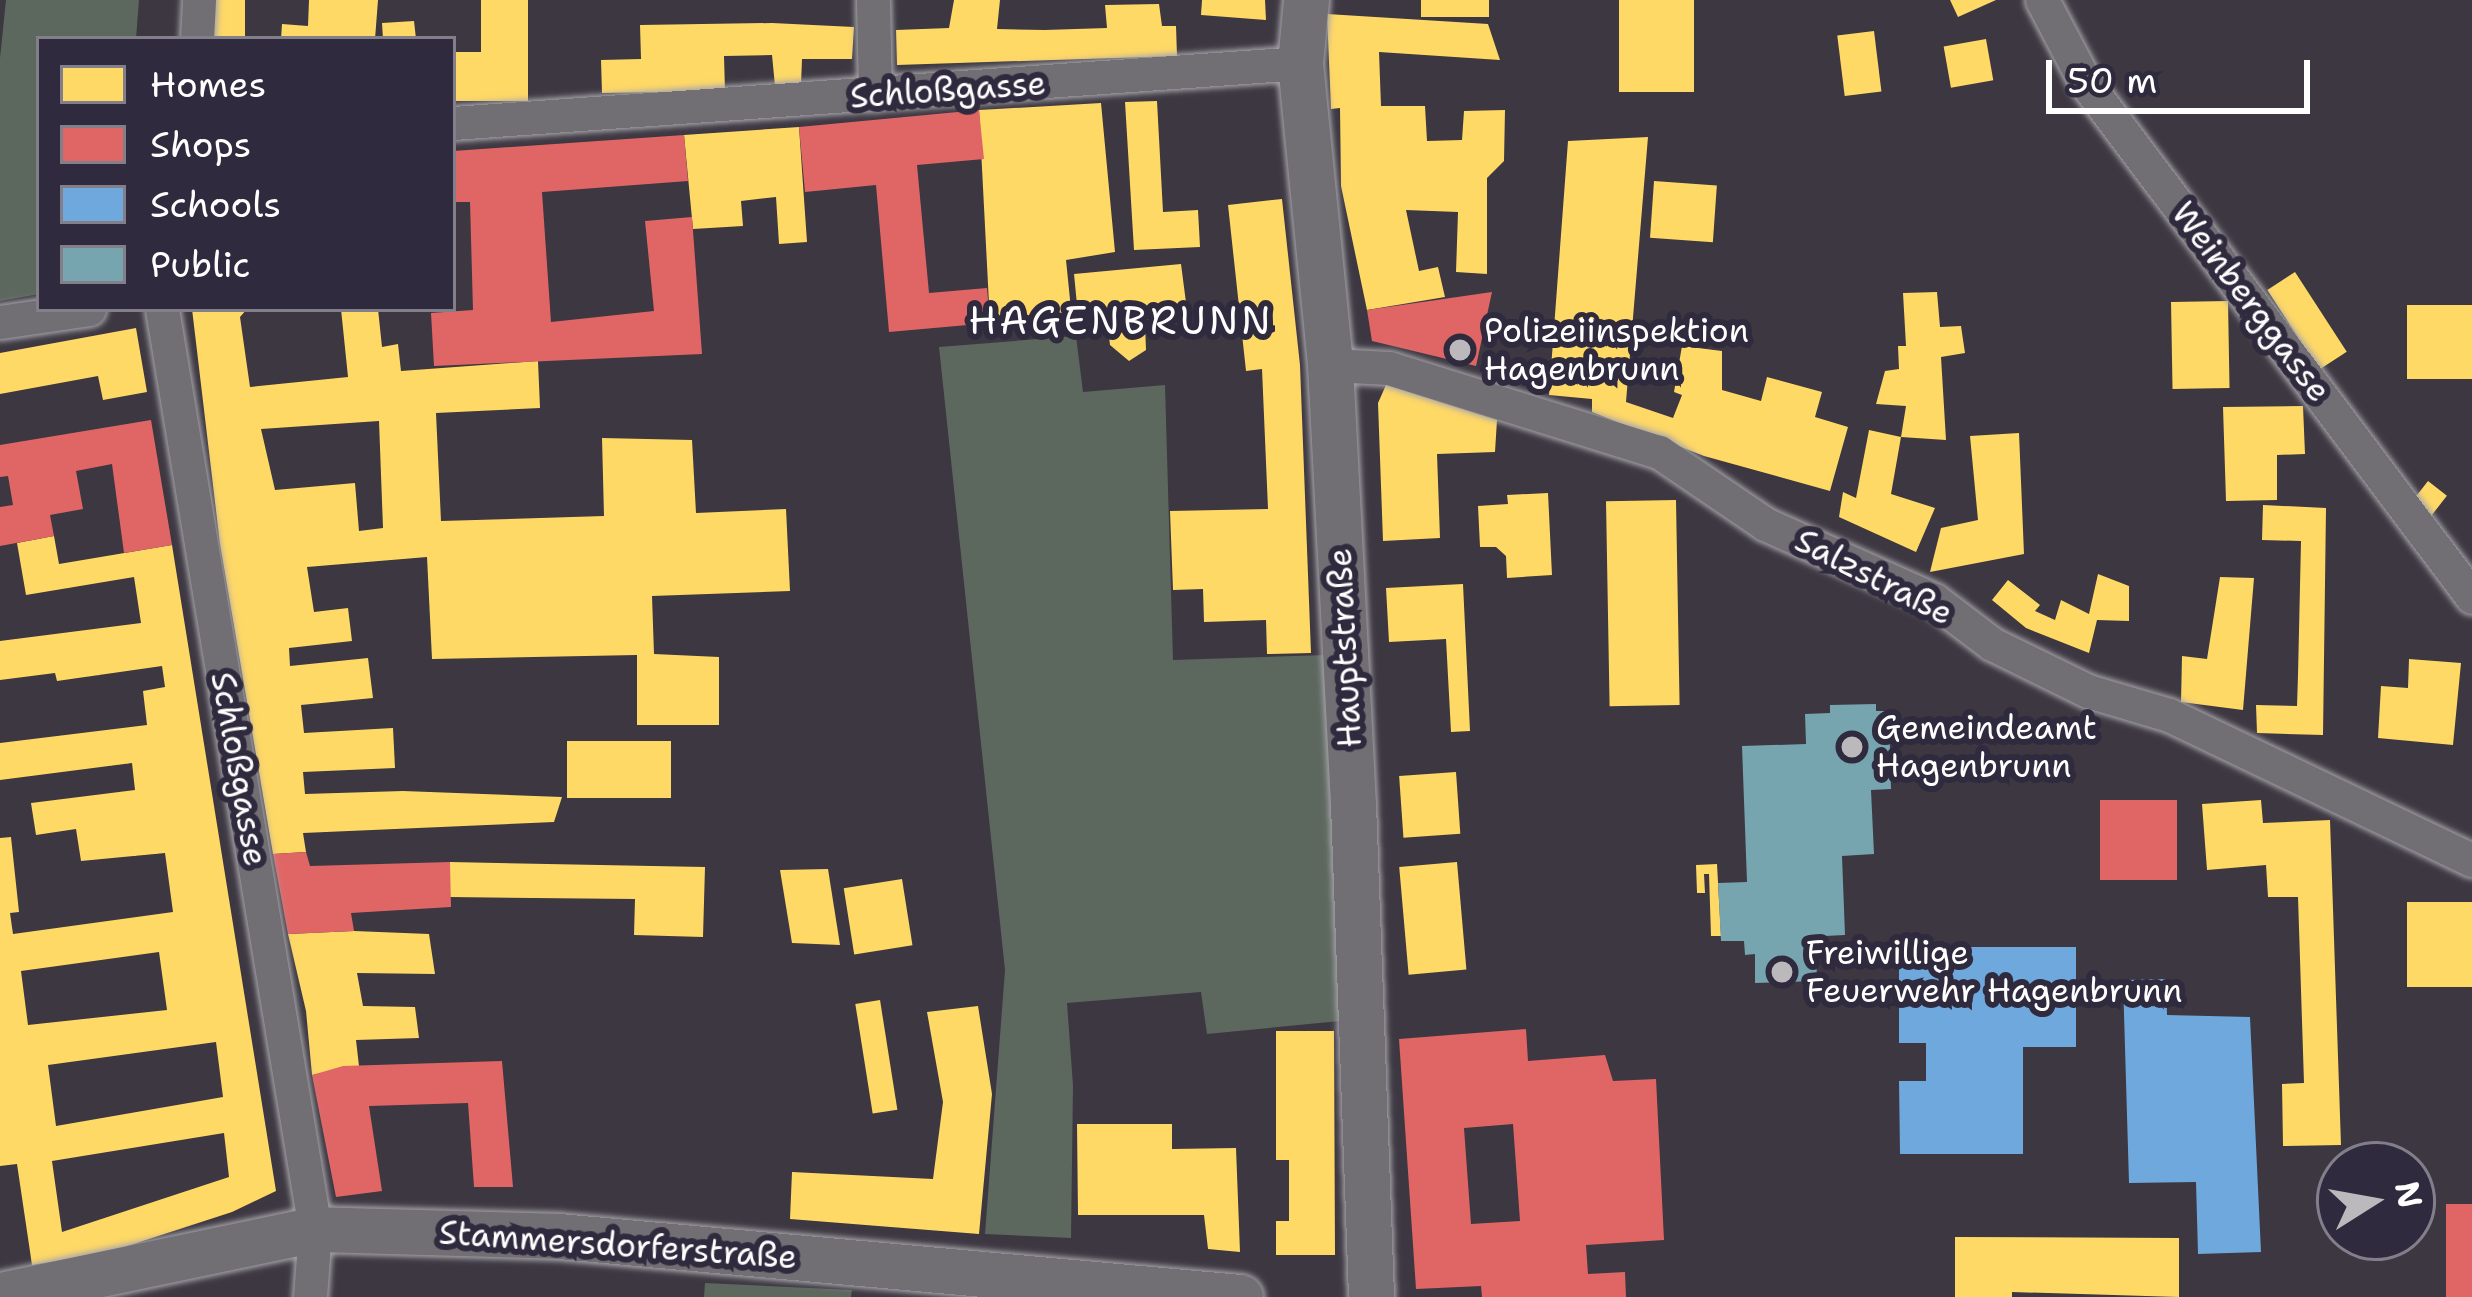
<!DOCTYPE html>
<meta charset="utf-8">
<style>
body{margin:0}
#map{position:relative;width:2472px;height:1297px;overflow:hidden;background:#3c3741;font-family:"Shantell Sans",sans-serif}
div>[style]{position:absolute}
.green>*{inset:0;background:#5c675e}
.homes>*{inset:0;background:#ffd966;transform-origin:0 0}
.shops>*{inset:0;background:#e06666;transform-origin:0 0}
.schools>*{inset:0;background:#6fa8dc}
.public>*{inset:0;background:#76a5af}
.roads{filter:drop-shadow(0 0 3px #a7a5aa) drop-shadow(0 0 3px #a7a5aa)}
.street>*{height:33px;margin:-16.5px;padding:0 16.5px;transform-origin:16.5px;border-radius:16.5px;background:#716f74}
.secondary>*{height:45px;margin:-22.5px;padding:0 22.5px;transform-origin:22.5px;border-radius:22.5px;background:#716f74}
.dots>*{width:33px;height:33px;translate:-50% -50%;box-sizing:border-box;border:6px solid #2f2a3d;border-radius:50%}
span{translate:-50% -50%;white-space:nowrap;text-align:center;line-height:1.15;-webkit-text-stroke:12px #2f2a3d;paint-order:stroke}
.street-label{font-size:33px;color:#fff}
.poi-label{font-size:33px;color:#fff}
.left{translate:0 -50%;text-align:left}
.quarter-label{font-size:39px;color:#fff;letter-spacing:3px}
.legend{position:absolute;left:36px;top:36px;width:420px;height:276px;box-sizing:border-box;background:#2f2a3d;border:3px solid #827f8b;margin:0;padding:15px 21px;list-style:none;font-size:36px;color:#fff}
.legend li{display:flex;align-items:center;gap:24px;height:60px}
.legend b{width:60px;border:3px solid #827f8b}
.north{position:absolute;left:2316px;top:1141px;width:120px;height:120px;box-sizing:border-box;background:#2f2a3d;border:3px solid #827f8b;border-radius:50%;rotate:79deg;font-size:33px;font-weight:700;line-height:48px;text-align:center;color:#fff}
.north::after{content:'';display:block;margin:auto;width:42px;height:54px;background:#bbb9bc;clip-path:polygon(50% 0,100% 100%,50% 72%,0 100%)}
.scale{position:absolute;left:2046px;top:60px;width:264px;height:54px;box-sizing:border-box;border:6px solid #fff;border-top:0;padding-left:15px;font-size:36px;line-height:42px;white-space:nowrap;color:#fff;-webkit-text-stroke:9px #2f2a3d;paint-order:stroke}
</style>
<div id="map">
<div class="green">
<i style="clip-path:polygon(6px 0,139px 0,136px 39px,39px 39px,39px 294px,0 301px,0 58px)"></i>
<i style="clip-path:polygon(1076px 336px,1083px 392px,1165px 385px,1173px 660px,1326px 655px,1340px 1021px,1207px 1034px,1201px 992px,1067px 1003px,1073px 1085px,1071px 1238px,985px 1234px,1005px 970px,939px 347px)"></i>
<i style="clip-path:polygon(705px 1283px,852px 1290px,851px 1297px,704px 1297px)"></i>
</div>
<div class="homes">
<i style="left:208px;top:0;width:37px;height:39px"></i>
<i style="clip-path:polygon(309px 0,378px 0,375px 39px,281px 39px,282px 24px,308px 26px)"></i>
<i style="clip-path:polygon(481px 0,528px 0,528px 101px,453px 101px,453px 52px,481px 52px)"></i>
<i style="clip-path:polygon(954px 0,1000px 0,997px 29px,1045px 30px,1107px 28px,1105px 5px,1159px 4px,1162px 26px,1176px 26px,1177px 56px,897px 65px,896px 30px,949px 28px)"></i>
<i style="clip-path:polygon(1202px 0,1265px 0,1266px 20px,1201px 15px)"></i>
<i style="left:1421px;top:0;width:68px;height:17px"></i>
<i style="left:1619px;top:0;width:75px;height:92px"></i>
<i style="clip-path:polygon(1950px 0,1996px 0,1958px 17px)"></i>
<i style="clip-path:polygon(1327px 14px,1488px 24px,1500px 60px,1379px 52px,1381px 106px,1425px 106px,1427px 141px,1462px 140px,1464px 111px,1505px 110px,1504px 161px,1487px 178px,1487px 274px,1456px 272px,1458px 212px,1406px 210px,1419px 271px,1438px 267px,1445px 297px,1367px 310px,1341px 186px,1340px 108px,1331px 109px)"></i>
<i style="clip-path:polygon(414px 21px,416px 39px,383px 39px,382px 23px)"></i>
<i style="clip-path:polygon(772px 23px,854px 27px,852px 59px,802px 59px,801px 85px,775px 86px,772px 55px,724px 56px,725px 91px,602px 93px,601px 60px,641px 59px,640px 25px)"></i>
<i style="left:1874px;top:31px;width:61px;height:37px;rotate:83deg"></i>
<i style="left:1986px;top:39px;width:42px;height:43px;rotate:80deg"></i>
<i style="clip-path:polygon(1157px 101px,1163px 212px,1198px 210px,1200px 247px,1134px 250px,1125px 102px)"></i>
<i style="clip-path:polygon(1101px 103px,1115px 252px,1066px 260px,1072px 319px,990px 323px,979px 110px)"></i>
<i style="clip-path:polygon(799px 127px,807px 242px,779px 244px,776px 197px,741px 201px,743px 226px,693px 229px,684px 135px)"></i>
<i style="clip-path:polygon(1648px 137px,1626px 402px,1673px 418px,1682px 395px,1674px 392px,1682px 346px,1722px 351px,1722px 390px,1761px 401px,1767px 377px,1822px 392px,1815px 417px,1848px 427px,1830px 491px,1704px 456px,1592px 412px,1592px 399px,1549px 395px,1568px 141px)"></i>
<i style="left:1654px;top:181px;width:63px;height:57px;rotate:4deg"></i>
<i style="clip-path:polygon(1282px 199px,1300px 365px,1311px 653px,1267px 654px,1266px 620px,1204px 622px,1203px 589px,1173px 590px,1170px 511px,1268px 509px,1262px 369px,1246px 371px,1228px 205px)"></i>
<i style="clip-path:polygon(1181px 264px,1188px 318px,1145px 324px,1146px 350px,1129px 361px,1110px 345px,1106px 312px,1078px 315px,1074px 274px)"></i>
<i style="left:2295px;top:272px;width:95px;height:33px;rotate:57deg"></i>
<i style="clip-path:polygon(1937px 292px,1940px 327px,1961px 326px,1965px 353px,1941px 357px,1946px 440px,1901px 437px,1906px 406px,1876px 404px,1885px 371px,1899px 369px,1898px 346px,1906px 346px,1903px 293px)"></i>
<i style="left:2228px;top:301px;width:87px;height:57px;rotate:89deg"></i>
<i style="left:2472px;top:305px;width:74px;height:65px;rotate:90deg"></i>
<i style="clip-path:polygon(evenodd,192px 309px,247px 309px,240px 317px,250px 387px,348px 377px,341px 309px,378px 309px,382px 347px,398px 344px,401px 371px,538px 361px,540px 408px,436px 413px,441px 521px,604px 516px,602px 438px,692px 440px,696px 513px,786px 509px,790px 591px,652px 596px,654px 654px,719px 657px,719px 725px,637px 725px,637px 655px,432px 659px,427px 557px,307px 567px,314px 612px,348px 608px,352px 641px,289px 648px,290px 666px,368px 658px,373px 698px,301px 705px,304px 733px,393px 728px,395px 768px,303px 772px,305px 794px,403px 791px,562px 797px,554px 822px,303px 833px,306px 852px,273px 854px,220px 544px,192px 309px,379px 421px,383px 528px,359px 531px,355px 483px,275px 490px,261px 429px,379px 421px)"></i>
<i style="clip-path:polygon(136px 328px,147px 392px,103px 400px,98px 376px,0 394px,0 353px)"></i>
<i style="clip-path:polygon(1386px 385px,1497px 420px,1495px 452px,1437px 454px,1440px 538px,1383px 541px,1378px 403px)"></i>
<i style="clip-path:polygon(2303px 406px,2305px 454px,2277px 455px,2277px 500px,2226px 501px,2223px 407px)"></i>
<i style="clip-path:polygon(1869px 430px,1901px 437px,1891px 494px,1935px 508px,1916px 552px,1839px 517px,1843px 492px,1856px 498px)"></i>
<i style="clip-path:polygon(2019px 433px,2024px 554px,1930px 572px,1941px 528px,1978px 520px,1970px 436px)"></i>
<i style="left:2428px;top:481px;width:24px;height:26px;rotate:38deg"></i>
<i style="clip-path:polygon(1548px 493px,1552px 575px,1507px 578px,1506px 556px,1496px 547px,1480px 547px,1478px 506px,1508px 504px,1507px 495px)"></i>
<i style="left:1676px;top:500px;width:205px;height:70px;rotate:89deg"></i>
<i style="clip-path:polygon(2263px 505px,2326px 508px,2323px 735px,2257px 733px,2256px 705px,2297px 706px,2298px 675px,2301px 541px,2262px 540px)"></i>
<i style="clip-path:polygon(evenodd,54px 536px,59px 564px,172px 545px,276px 1191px,232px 1212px,109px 1252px,32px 1265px,17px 1164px,0 1166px,0 838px,11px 837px,19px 912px,10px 913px,13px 934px,173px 912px,165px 853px,81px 861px,76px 829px,36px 835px,31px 803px,135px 790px,132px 763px,0 780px,0 743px,147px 725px,143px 691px,165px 687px,162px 666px,57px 681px,55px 673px,0 680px,0 641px,141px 623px,134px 577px,26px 595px,17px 543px,54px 536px,159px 952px,167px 1010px,28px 1025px,21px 971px,159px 952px,54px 536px,216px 1042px,223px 1097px,56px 1126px,48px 1065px,216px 1042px,54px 536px,224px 1133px,229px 1177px,62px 1232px,52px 1161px,224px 1133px)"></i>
<i style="clip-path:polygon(2098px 574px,2129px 586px,2129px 621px,2097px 620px,2089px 653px,2026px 628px,1992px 600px,2008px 580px,2040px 605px,2035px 611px,2055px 620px,2061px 600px,2089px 614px)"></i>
<i style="clip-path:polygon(2220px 577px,2254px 578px,2243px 710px,2181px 702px,2182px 656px,2207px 659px)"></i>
<i style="clip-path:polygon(1463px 584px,1470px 731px,1451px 732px,1446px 639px,1389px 642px,1386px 588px)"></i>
<i style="clip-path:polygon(2409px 659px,2461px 663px,2453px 745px,2378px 738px,2381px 686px,2408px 688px)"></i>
<i style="left:671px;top:741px;width:57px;height:104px;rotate:90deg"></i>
<i style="left:1456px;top:772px;width:62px;height:57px;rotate:86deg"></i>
<i style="clip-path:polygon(2261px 800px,2263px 823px,2330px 820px,2341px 1145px,2283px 1146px,2282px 1084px,2304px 1083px,2298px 897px,2268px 897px,2266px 865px,2207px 870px,2202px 804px)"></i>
<i style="clip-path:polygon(450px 862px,705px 867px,703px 937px,634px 935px,635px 899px,450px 897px)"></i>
<i style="left:1457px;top:862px;width:108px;height:58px;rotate:85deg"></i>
<i style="clip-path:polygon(1717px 864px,1721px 936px,1711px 936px,1709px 874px,1704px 874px,1705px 893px,1697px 893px,1696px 865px)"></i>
<i style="clip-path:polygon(828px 869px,840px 945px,792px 943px,780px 870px)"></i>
<i style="left:902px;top:879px;width:67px;height:59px;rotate:81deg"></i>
<i style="left:2472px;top:902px;width:85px;height:65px;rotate:90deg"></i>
<i style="clip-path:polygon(354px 931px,429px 934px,435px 974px,357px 973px,363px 1006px,415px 1007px,419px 1038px,356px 1040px,359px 1066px,312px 1075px,306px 1011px,288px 934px)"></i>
<i style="left:880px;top:1000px;width:111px;height:25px;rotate:81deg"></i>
<i style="clip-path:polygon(978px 1006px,992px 1094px,979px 1234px,790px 1219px,792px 1172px,933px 1179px,943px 1102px,927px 1012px)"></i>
<i style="clip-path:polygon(1276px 1031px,1334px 1031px,1335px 1255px,1276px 1255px,1276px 1221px,1289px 1221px,1289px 1160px,1276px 1160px)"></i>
<i style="clip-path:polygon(1077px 1124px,1172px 1124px,1172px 1149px,1236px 1148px,1240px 1252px,1208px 1249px,1204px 1215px,1078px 1215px)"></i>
<i style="clip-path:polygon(1955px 1237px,2179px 1238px,2179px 1297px,2012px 1292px,2012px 1297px,1955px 1297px)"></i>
</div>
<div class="shops">
<i style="clip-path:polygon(979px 110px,984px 159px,917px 165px,929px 293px,987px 288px,990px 323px,889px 332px,876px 185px,805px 192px,799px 127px)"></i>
<i style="clip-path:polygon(684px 135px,688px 181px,542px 192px,551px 322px,654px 311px,645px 221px,692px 217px,702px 354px,434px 366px,431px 313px,473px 310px,470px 202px,453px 202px,453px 151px)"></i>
<i style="clip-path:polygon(1492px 292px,1476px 366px,1372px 341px,1367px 310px)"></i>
<i style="clip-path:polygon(151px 420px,172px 545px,124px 553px,112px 464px,76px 471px,83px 509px,50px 515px,54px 536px,0 546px,0 507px,13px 505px,8px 476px,0 477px,0 445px)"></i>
<i style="left:2100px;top:800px;width:77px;height:80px"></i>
<i style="clip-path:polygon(306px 852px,310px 866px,450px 862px,451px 907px,351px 913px,354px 931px,288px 934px,273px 854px)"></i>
<i style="clip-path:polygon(evenodd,1526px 1029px,1528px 1061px,1605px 1055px,1613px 1081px,1656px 1079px,1664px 1240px,1586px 1245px,1588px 1274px,1625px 1272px,1626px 1297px,1482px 1297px,1481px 1286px,1416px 1289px,1399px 1039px,1526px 1029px,1513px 1124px,1520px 1221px,1471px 1224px,1464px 1128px,1513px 1124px)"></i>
<i style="clip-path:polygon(502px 1061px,513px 1187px,474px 1187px,468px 1103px,369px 1106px,382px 1191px,336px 1197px,312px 1075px,343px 1066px)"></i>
<i style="left:2472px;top:1204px;width:93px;height:26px;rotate:90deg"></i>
</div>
<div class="schools">
<i style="clip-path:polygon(1899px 947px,2076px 947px,2076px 1047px,2023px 1047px,2023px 1154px,1900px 1154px,1899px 1081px,1926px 1081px,1926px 1043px,1899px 1043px)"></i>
<i style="clip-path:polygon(2166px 979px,2167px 1015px,2250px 1017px,2261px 1252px,2198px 1254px,2196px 1182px,2129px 1183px,2123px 980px)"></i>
</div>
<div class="public">
<i style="clip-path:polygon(1876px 704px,1876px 711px,1889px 711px,1891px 789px,1871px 790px,1874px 854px,1842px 856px,1845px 935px,1825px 936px,1826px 949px,1816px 949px,1817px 981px,1755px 983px,1755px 954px,1745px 955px,1744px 941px,1721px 941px,1718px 883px,1747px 882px,1742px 746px,1806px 744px,1805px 714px,1830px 713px,1830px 705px)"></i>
</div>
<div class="roads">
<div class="street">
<i style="left:873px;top:0;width:94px;rotate:88.8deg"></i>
<i style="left:2042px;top:0;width:93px;rotate:62.3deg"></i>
<i style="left:2085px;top:82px;width:644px;rotate:53.08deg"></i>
<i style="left:197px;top:39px;width:39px;rotate:-87deg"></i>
<i style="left:453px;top:123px;width:849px;rotate:-4.05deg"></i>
<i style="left:162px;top:309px;width:933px;rotate:80.56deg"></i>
<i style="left:315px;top:1229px;width:68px;rotate:94.2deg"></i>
<i style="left:0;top:322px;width:90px;rotate:-8.3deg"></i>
<i style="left:1330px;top:365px;width:59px;rotate:2.9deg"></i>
<i style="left:1389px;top:368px;width:283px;rotate:17.3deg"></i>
<i style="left:1659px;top:452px;width:128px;rotate:34.2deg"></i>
<i style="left:1765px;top:524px;width:185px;rotate:24.2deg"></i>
<i style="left:1934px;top:600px;width:73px;rotate:37.2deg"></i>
<i style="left:1992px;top:644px;width:107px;rotate:26.1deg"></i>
<i style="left:2088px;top:691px;width:84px;rotate:16.5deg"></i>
<i style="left:2169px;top:715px;width:336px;rotate:25.6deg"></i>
</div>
<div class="secondary">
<i style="left:1306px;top:0;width:63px;rotate:95.4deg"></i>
<i style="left:1300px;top:63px;width:303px;rotate:84.3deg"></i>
<i style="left:1330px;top:365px;width:440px;rotate:87deg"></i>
<i style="left:1353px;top:804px;width:493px;rotate:87.9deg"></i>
<i style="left:0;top:1295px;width:322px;rotate:-11.8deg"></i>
<i style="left:315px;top:1229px;width:244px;rotate:1.6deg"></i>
<i style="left:559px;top:1236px;width:684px;rotate:5.12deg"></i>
</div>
</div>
<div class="dots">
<i style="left:1460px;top:350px;background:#bbb9bc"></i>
<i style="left:1852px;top:747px;background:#bbb9bc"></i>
<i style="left:1782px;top:972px;background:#bbb9bc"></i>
</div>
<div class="street-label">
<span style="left:948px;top:90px;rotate:-4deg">Schloßgasse</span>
<span style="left:2251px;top:302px;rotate:53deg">Weinberggasse</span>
<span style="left:1874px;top:577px;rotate:27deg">Salzstraße</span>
<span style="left:1345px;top:648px;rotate:-93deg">Hauptstraße</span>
<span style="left:239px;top:769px;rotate:80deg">Schloßgasse</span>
<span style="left:618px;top:1245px;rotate:4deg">Stammersdorferstraße</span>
</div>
<div class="poi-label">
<span class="left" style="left:1484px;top:350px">Polizeiinspektion<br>Hagenbrunn</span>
<span class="left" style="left:1876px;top:747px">Gemeindeamt<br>Hagenbrunn</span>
<span class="left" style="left:1806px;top:972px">Freiwillige<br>Feuerwehr Hagenbrunn</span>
</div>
<div class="quarter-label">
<span style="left:1121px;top:320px">HAGENBRUNN</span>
</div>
<ul class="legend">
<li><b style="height:33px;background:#ffd966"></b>Homes</li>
<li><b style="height:33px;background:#e06666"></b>Shops</li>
<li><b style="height:33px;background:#6fa8dc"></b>Schools</li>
<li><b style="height:33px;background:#76a5af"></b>Public</li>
</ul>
<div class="north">N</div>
<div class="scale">50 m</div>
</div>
